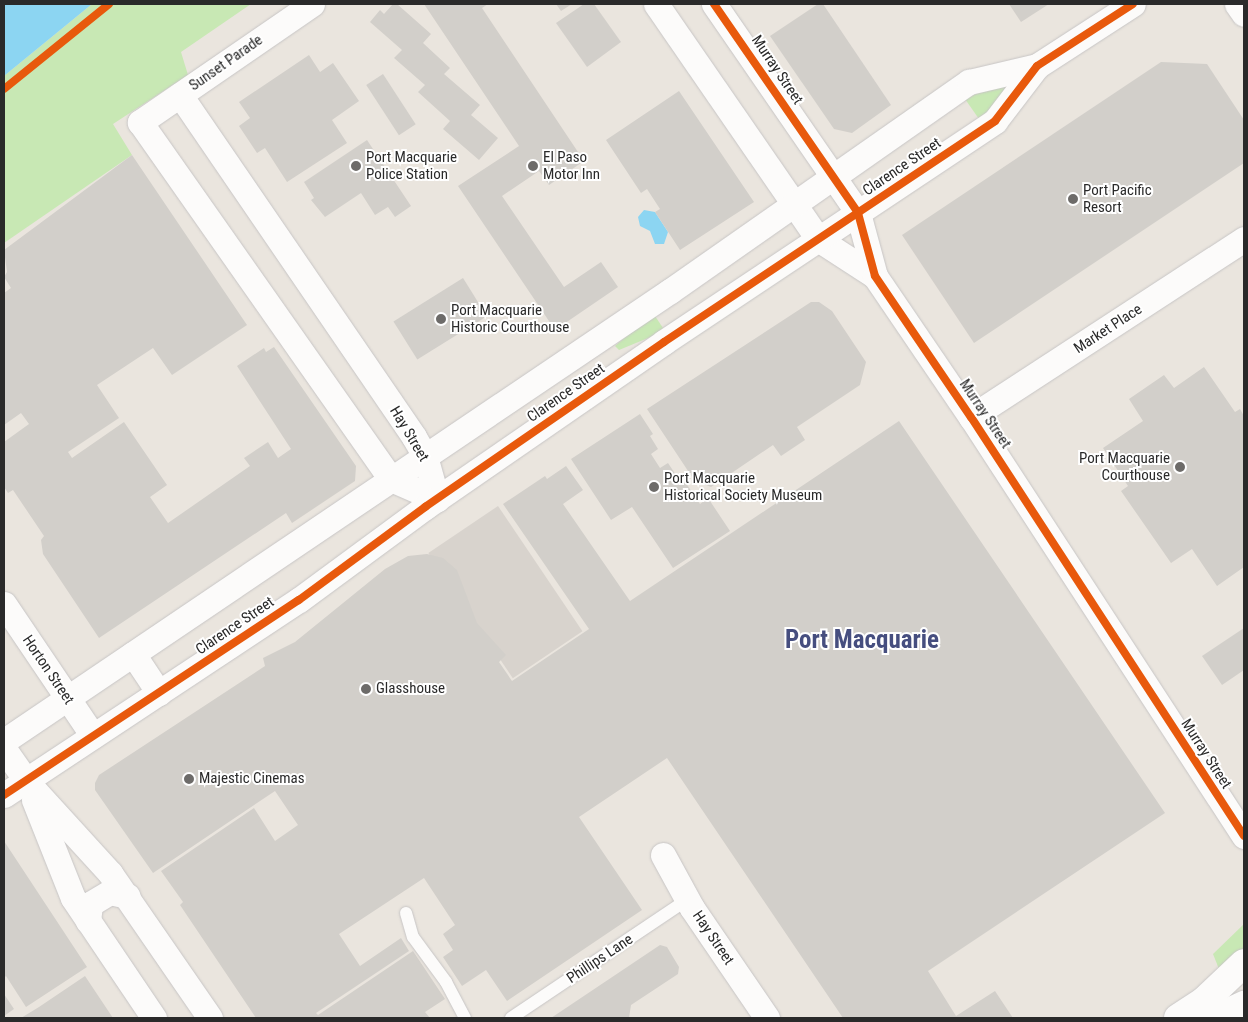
<!DOCTYPE html>
<style>
body{margin:0}
#map{position:relative;width:1248px;height:1022px;overflow:hidden;background:#eae5de;font-family:"Roboto Condensed",sans-serif}
div>[style]{position:absolute}
.green>*{inset:0;background:#c8e8b4}
.plaza>*{inset:0;background:#d8d3cd;transform-origin:0 0}
.water>*{inset:0;background:#8cd5f2}
.building>*{inset:0;background:#d2cfca;transform-origin:0 0}
.roads{filter:drop-shadow(0 0 1px #c7c5c5) drop-shadow(0 0 1px #c7c5c5)}
.service>*{height:12px;margin:-6px;padding:0 6px;transform-origin:6px;border-radius:6px;background:#fcfbfa}
.minor>*{height:25px;margin:-12.5px;padding:0 12.5px;transform-origin:12.5px;border-radius:12.5px;background:#fcfbfa}
.tertiary>*{height:28px;margin:-14px;padding:0 14px;transform-origin:14px;border-radius:14px;background:#fcfbfa}
.cycleway>*{height:8px;margin:-4px;padding:0 4px;transform-origin:4px;border-radius:4px;background:#e8590c}
.dots>*{width:14px;height:14px;translate:-50% -50%;box-sizing:border-box;border:2px solid #fff;border-radius:50%}
span{translate:-50% -50%;white-space:nowrap;text-align:center;line-height:1.15;-webkit-text-stroke:4px #fff;paint-order:stroke}
.street-label{font-size:15px;color:#2a2a2a}
.poi-label{font-size:15px;color:#2a2a2a}
.left{translate:0 -50%;text-align:left}
.right{translate:-100% -50%;text-align:right}
.town-label{font-size:25px;color:#464e7f;font-weight:700}
.frame{position:absolute;inset:0;border:5px solid #2a2a2a;pointer-events:none}
</style>
<div id="map">
<div class="green">
<i style="clip-path:polygon(92px 4px,251px 4px,181px 52px,188px 75px,113px 124px,132px 155px,4px 243px,4px 76px)"></i>
<i style="clip-path:polygon(1011px 78px,1016px 85px,979px 119px,965px 99px)"></i>
<i style="clip-path:polygon(653px 313px,665px 331px,619px 350px,615px 346px)"></i>
<i style="clip-path:polygon(1244px 924px,1244px 948px,1219px 969px,1213px 954px)"></i>
</div>
<div class="plaza">
<i style="left:498px;top:506px;width:151px;height:84px;rotate:56deg"></i>
</div>
<div class="water">
<i style="clip-path:polygon(4px 4px,92px 4px,4px 76px)"></i>
<i style="clip-path:polygon(644px 210px,655px 212px,668px 232px,664px 244px,655px 244px,650px 231px,640px 226px,638px 217px)"></i>
</div>
<div class="building">
<i style="clip-path:polygon(393px 4px,397px 4px,431px 34px,423px 43px,450px 68px,444px 74px,480px 105px,471px 115px,498px 138px,479px 160px,443px 129px,450px 121px,418px 92px,425px 85px,394px 58px,402px 50px,370px 22px,380px 10px,384px 14px)"></i>
<i style="clip-path:polygon(424px 4px,488px 4px,482px 8px,584px 161px,549px 185px,539px 171px,502px 196px,564px 287px,601px 262px,618px 287px,555px 330px,458px 186px,519px 146px)"></i>
<i style="clip-path:polygon(556px 4px,572px 4px,561px 11px)"></i>
<i style="clip-path:polygon(584px 4px,594px 4px,621px 42px,587px 67px,556px 23px)"></i>
<i style="clip-path:polygon(818px 4px,823px 4px,891px 105px,852px 133px,834px 129px,770px 36px)"></i>
<i style="clip-path:polygon(1009px 4px,1049px 4px,1021px 22px)"></i>
<i style="clip-path:polygon(309px 55px,320px 72px,333px 63px,359px 101px,332px 120px,347px 143px,287px 182px,265px 148px,257px 153px,239px 126px,250px 118px,239px 102px)"></i>
<i style="clip-path:polygon(1161px 62px,1207px 64px,1244px 120px,1244px 163px,974px 343px,902px 235px)"></i>
<i style="left:383px;top:74px;width:60px;height:20px;rotate:57deg"></i>
<i style="clip-path:polygon(679px 91px,754px 202px,680px 250px,655px 212px,660px 209px,647px 189px,641px 193px,606px 140px)"></i>
<i style="clip-path:polygon(367px 140px,411px 206px,395px 217px,388px 207px,375px 215px,361px 193px,325px 217px,311px 200px,314px 198px,304px 182px)"></i>
<i style="clip-path:polygon(132px 155px,247px 325px,172px 375px,153px 348px,97px 385px,119px 418px,68px 452px,72px 458px,124px 422px,167px 485px,150px 497px,168px 523px,250px 466px,244px 458px,268px 442px,278px 458px,291px 449px,237px 366px,264px 348px,266px 352px,274px 347px,356px 466px,355px 481px,292px 523px,286px 513px,99px 638px,43px 554px,41px 540px,44px 536px,13px 490px,8px 493px,4px 487px,4px 442px,29px 424px,21px 413px,4px 425px,4px 293px,11px 288px,4px 277px,7px 272px,4px 250px)"></i>
<i style="left:463px;top:278px;width:45px;height:82px;rotate:58deg"></i>
<i style="clip-path:polygon(811px 302px,819px 302px,832px 311px,866px 362px,860px 385px,797px 427px,805px 440px,781px 456px,773px 445px,711px 487px,694px 480px,647px 409px)"></i>
<i style="clip-path:polygon(1204px 367px,1235px 412px,1240px 409px,1244px 416px,1244px 567px,1217px 586px,1192px 549px,1171px 563px,1121px 491px,1128px 486px,1103px 448px,1143px 421px,1129px 399px,1164px 375px,1174px 388px)"></i>
<i style="clip-path:polygon(640px 414px,653px 434px,650px 436px,658px 449px,651px 454px,660px 468px,668px 463px,676px 475px,679px 473px,700px 504px,708px 498px,730px 531px,673px 568px,632px 507px,611px 520px,571px 459px)"></i>
<i style="clip-path:polygon(899px 421px,1165px 813px,928px 971px,956px 1016px,995px 991px,1013px 1018px,843px 1018px,667px 758px,579px 817px,642px 910px,507px 1001px,486px 970px,462px 986px,443px 957px,453px 950px,443px 934px,455px 925px,424px 878px,339px 934px,360px 966px,401px 938px,409px 951px,316px 1013px,318px 1015px,413px 951px,445px 999px,425px 1012px,430px 1018px,256px 1018px,180px 905px,183px 902px,161px 871px,254px 808px,275px 841px,298px 825px,275px 791px,153px 873px,95px 790px,95px 783px,99px 775px,265px 666px,263px 658px,295px 642px,385px 569px,408px 556px,427px 554px,443px 558px,457px 570px,477px 623px,506px 655px,499px 662px,512px 681px,589px 629px,503px 504px,545px 476px,547px 479px,566px 466px,583px 490px,563px 504px,630px 601px)"></i>
<i style="clip-path:polygon(1244px 628px,1244px 670px,1222px 685px,1202px 656px)"></i>
<i style="clip-path:polygon(4px 841px,87px 967px,26px 1007px,6px 976px,4px 978px)"></i>
<i style="clip-path:polygon(660px 945px,667px 947px,679px 967px,678px 974px,631px 1005px,629px 1018px,551px 1018px)"></i>
<i style="clip-path:polygon(85px 976px,113px 1018px,21px 1018px,39px 1007px)"></i>
<i style="clip-path:polygon(4px 994px,14px 1009px,4px 1016px)"></i>
</div>
<div class="roads">
<div class="service">
<i style="left:406px;top:913px;width:25px;rotate:74deg"></i>
<i style="left:413px;top:937px;width:56px;rotate:53.7deg"></i>
<i style="left:446px;top:982px;width:41px;rotate:62.2deg"></i>
<i style="left:511px;top:1018px;width:213px;rotate:-33.9deg"></i>
</div>
<div class="minor">
<i style="left:312px;top:4px;width:209px;rotate:145.5deg"></i>
<i style="left:140px;top:122px;width:436px;rotate:54.9deg"></i>
<i style="left:391px;top:479px;width:50px;rotate:23.5deg"></i>
<i style="left:656px;top:4px;width:285px;rotate:55.4deg"></i>
<i style="left:818px;top:239px;width:68px;rotate:33deg"></i>
<i style="left:714px;top:4px;width:254px;rotate:55.4deg"></i>
<i style="left:858px;top:213px;width:65px;rotate:74.9deg"></i>
<i style="left:875px;top:276px;width:171px;rotate:55.8deg"></i>
<i style="left:971px;top:417px;width:500px;rotate:56.91deg"></i>
<i style="left:1237px;top:4px;width:12px;rotate:55deg"></i>
<i style="left:180px;top:95px;width:414px;rotate:55.6deg"></i>
<i style="left:414px;top:437px;width:22px;rotate:60deg"></i>
<i style="left:425px;top:456px;width:45px;rotate:74.4deg"></i>
<i style="left:971px;top:417px;width:326px;rotate:-33.1deg"></i>
<i style="left:4px;top:604px;width:159px;rotate:56deg"></i>
<i style="left:133px;top:654px;width:47px;rotate:56.3deg"></i>
<i style="left:4px;top:741px;width:804px;rotate:-34.05deg"></i>
<i style="left:670px;top:291px;width:365px;rotate:-35deg"></i>
<i style="left:969px;top:82px;width:70px;rotate:-13.2deg"></i>
<i style="left:4px;top:749px;width:39px;rotate:55deg"></i>
<i style="left:26px;top:781px;width:125px;rotate:47.6deg"></i>
<i style="left:110px;top:873px;width:176px;rotate:55.4deg"></i>
<i style="left:4px;top:795px;width:354px;rotate:-33.5deg"></i>
<i style="left:299px;top:600px;width:157px;rotate:-36.4deg"></i>
<i style="left:425px;top:507px;width:290px;rotate:-34.6deg"></i>
<i style="left:664px;top:342px;width:398px;rotate:-33.7deg"></i>
<i style="left:995px;top:121px;width:69px;rotate:-52.6deg"></i>
<i style="left:1037px;top:66px;width:114px;rotate:-32.9deg"></i>
<i style="left:34px;top:800px;width:105px;rotate:68.3deg"></i>
<i style="left:73px;top:898px;width:145px;rotate:56deg"></i>
<i style="left:663px;top:855px;width:60px;rotate:61.3deg"></i>
<i style="left:692px;top:908px;width:133px;rotate:55.7deg"></i>
<i style="left:88px;top:921px;width:17px;rotate:-83deg"></i>
<i style="left:90px;top:904px;width:23px;rotate:-31deg"></i>
<i style="left:110px;top:892px;width:18px;rotate:13deg"></i>
</div>
<div class="tertiary">
<i style="left:1178px;top:1018px;width:31px;rotate:-33deg"></i>
<i style="left:1204px;top:1001px;width:55px;rotate:-43.5deg"></i>
<i style="left:1216px;top:1018px;width:31px;rotate:-25deg"></i>
</div>
</div>
<div class="cycleway">
<i style="left:714px;top:4px;width:254px;rotate:55.4deg"></i>
<i style="left:858px;top:213px;width:65px;rotate:74.9deg"></i>
<i style="left:875px;top:276px;width:171px;rotate:55.8deg"></i>
<i style="left:971px;top:417px;width:500px;rotate:56.91deg"></i>
<i style="left:4px;top:89px;width:135px;rotate:-39deg"></i>
<i style="left:4px;top:795px;width:354px;rotate:-33.5deg"></i>
<i style="left:299px;top:600px;width:157px;rotate:-36.4deg"></i>
<i style="left:425px;top:507px;width:290px;rotate:-34.6deg"></i>
<i style="left:664px;top:342px;width:398px;rotate:-33.7deg"></i>
<i style="left:995px;top:121px;width:69px;rotate:-52.6deg"></i>
<i style="left:1037px;top:66px;width:114px;rotate:-32.9deg"></i>
</div>
<div class="dots">
<i style="left:356px;top:166px;background:#6d6b69"></i>
<i style="left:533px;top:166px;background:#6d6b69"></i>
<i style="left:1073px;top:199px;background:#6d6b69"></i>
<i style="left:441px;top:319px;background:#6d6b69"></i>
<i style="left:1180px;top:467px;background:#6d6b69"></i>
<i style="left:654px;top:487px;background:#6d6b69"></i>
<i style="left:366px;top:689px;background:#6d6b69"></i>
<i style="left:189px;top:779px;background:#6d6b69"></i>
</div>
<div class="street-label">
<span style="left:226px;top:63px;rotate:-35deg">Sunset Parade</span>
<span style="left:777px;top:70px;rotate:56deg">Murray Street</span>
<span style="left:902px;top:167px;rotate:-34deg">Clarence Street</span>
<span style="left:1108px;top:329px;rotate:-33deg">Market Place</span>
<span style="left:566px;top:393px;rotate:-35deg">Clarence Street</span>
<span style="left:985px;top:414px;rotate:56deg">Murray Street</span>
<span style="left:409px;top:434px;rotate:59deg">Hay Street</span>
<span style="left:235px;top:626px;rotate:-34deg">Clarence Street</span>
<span style="left:48px;top:670px;rotate:56deg">Horton Street</span>
<span style="left:1206px;top:754px;rotate:57deg">Murray Street</span>
<span style="left:713px;top:938px;rotate:56deg">Hay Street</span>
<span style="left:600px;top:959px;rotate:-34deg">Phillips Lane</span>
</div>
<div class="poi-label">
<span class="left" style="left:366px;top:166px">Port Macquarie<br>Police Station</span>
<span class="left" style="left:543px;top:166px">El Paso<br>Motor Inn</span>
<span class="left" style="left:1083px;top:199px">Port Pacific<br>Resort</span>
<span class="left" style="left:451px;top:319px">Port Macquarie<br>Historic Courthouse</span>
<span class="right" style="left:1170px;top:467px">Port Macquarie<br>Courthouse</span>
<span class="left" style="left:664px;top:487px">Port Macquarie<br>Historical Society Museum</span>
<span class="left" style="left:376px;top:689px">Glasshouse</span>
<span class="left" style="left:199px;top:779px">Majestic Cinemas</span>
</div>
<div class="town-label">
<span style="left:862px;top:640px">Port Macquarie</span>
</div>
<div class="frame"></div>
</div>
